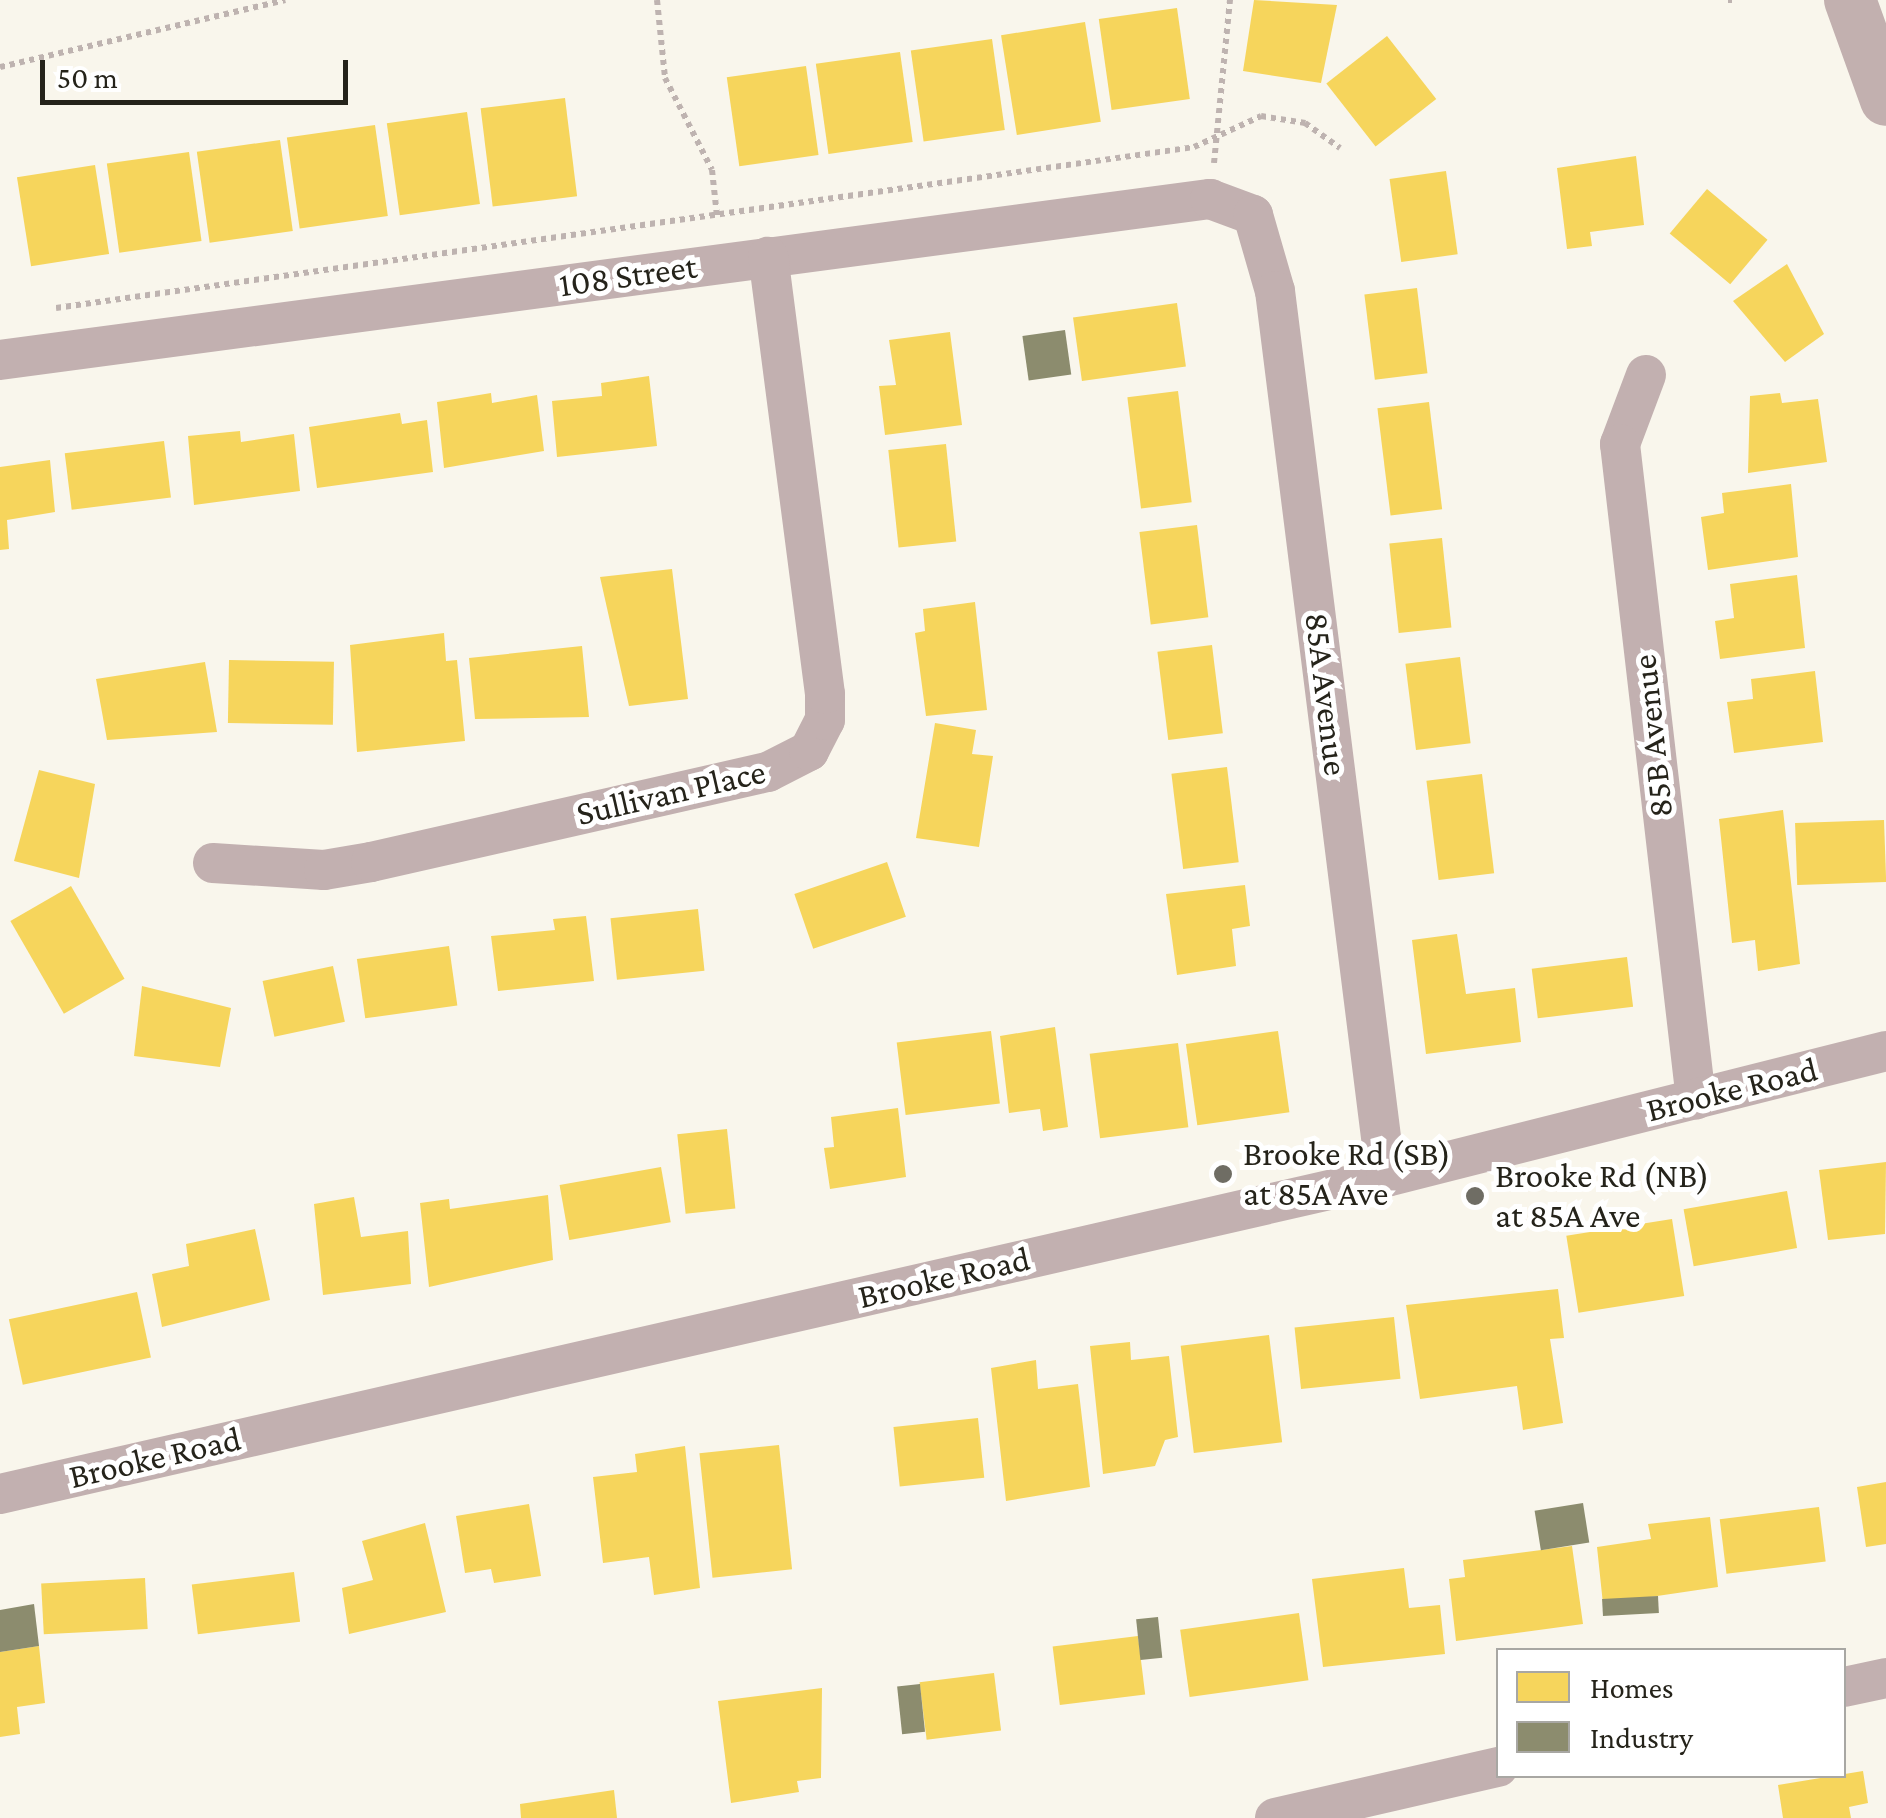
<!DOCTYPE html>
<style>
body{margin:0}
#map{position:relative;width:1886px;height:1818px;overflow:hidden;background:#f9f6ec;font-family:"Crimson Pro",serif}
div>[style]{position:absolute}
.homes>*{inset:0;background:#f6d55c;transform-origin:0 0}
.industry>*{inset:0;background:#8c8c6e;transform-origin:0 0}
.path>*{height:6px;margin-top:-3px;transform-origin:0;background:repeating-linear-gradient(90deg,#beb3b0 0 5px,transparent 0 10px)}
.minor>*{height:40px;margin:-20px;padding:0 20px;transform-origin:20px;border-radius:20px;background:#c2b0b0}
.major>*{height:52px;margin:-26px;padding:0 26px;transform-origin:26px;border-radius:26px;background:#c2b0af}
.dots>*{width:28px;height:28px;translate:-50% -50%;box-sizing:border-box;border:5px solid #fff;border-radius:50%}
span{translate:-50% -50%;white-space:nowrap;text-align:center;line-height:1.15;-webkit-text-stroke:10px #fff;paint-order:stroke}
.street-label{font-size:35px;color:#25231a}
.poi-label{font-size:35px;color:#25231a}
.left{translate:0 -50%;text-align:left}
.legend{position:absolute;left:1496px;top:1648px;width:350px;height:130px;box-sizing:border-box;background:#fff;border:2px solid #a8a7a3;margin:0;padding:12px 18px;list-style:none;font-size:30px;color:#25231a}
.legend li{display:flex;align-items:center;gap:20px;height:50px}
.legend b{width:50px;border:2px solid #a8a7a3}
.scale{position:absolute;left:40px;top:60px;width:308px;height:45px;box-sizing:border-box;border:5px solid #25231a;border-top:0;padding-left:12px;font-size:30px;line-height:35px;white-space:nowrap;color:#25231a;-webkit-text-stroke:8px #fff;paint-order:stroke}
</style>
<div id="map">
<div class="homes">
<i style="clip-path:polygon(1254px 0,1337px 5px,1321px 83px,1243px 71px)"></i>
<i style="left:1177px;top:8px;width:92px;height:79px;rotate:82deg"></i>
<i style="left:1085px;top:22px;width:101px;height:85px;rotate:81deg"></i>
<i style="left:1387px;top:36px;width:80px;height:77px;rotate:52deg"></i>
<i style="left:992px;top:39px;width:92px;height:82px;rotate:82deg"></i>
<i style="left:900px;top:52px;width:91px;height:85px;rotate:82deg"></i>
<i style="left:806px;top:66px;width:90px;height:80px;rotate:82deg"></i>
<i style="left:565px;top:98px;width:99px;height:85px;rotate:83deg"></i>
<i style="left:467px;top:112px;width:93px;height:81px;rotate:82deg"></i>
<i style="left:375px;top:125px;width:92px;height:89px;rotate:82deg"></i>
<i style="left:280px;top:140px;width:92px;height:84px;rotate:82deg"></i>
<i style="left:189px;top:152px;width:90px;height:83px;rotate:82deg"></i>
<i style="clip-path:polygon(1636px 156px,1644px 225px,1590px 232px,1592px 246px,1567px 249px,1557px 168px)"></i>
<i style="left:95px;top:165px;width:90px;height:79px;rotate:81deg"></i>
<i style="left:1446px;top:171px;width:84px;height:57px;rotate:82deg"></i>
<i style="left:1707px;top:189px;width:79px;height:58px;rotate:40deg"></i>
<i style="clip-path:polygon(1787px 264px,1824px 334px,1785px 362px,1733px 301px)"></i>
<i style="left:1417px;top:288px;width:86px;height:53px;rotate:83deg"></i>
<i style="left:1177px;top:303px;width:64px;height:105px;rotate:82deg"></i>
<i style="clip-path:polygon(950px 332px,962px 425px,885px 435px,879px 386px,896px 385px,889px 340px)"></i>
<i style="clip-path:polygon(649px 376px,657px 446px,557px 457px,552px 401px,602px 396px,601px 383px)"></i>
<i style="left:1178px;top:391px;width:112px;height:51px;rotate:83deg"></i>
<i style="clip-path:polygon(491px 393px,492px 403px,537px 395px,544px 451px,444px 468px,437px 402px)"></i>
<i style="clip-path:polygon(1780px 393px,1782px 403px,1818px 399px,1827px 462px,1748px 473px,1750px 396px)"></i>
<i style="left:1429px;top:402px;width:108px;height:52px;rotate:83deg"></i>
<i style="clip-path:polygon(400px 413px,402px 424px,427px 420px,433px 472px,317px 488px,309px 427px)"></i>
<i style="clip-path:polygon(240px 431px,241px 442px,294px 434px,300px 491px,194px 505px,188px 436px)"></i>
<i style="left:164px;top:441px;width:57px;height:100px;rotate:83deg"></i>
<i style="left:946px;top:444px;width:98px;height:58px;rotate:84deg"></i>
<i style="clip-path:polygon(50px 460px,55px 512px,7px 520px,9px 549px,0 550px,0 467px)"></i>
<i style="clip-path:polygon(1791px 484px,1798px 557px,1708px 570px,1701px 517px,1724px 513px,1722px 493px)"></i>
<i style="left:1197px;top:525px;width:93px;height:58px;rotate:83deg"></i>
<i style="left:1442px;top:538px;width:90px;height:53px;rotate:84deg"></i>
<i style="clip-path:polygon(672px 569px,688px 699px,629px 706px,600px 577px)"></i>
<i style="clip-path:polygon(1797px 575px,1805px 648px,1720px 659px,1715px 621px,1734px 618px,1730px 584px)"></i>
<i style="clip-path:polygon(975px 602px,987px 710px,926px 716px,915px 633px,925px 631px,923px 609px)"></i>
<i style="clip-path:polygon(444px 633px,446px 661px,457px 660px,465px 741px,357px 752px,350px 645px)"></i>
<i style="left:1212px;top:645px;width:89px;height:55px;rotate:83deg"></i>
<i style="clip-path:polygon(582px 646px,589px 717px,475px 719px,469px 658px)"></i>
<i style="left:1460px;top:657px;width:87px;height:55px;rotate:83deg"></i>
<i style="left:229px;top:660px;width:105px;height:63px;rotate:1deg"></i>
<i style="clip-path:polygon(205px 662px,217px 732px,107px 740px,96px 679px)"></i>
<i style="clip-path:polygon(1815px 671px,1823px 742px,1734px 753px,1727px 702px,1753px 699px,1751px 679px)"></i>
<i style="clip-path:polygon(935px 723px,976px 730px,972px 754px,993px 756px,979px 847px,916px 838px)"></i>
<i style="left:1227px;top:767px;width:96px;height:56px;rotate:83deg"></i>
<i style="clip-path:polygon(39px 770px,95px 784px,79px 878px,14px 861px)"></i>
<i style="left:1482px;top:774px;width:100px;height:56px;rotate:83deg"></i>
<i style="clip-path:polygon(1783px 810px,1800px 964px,1758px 971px,1755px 940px,1732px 943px,1719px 819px)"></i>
<i style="left:1884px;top:820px;width:62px;height:89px;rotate:88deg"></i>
<i style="left:887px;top:862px;width:58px;height:98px;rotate:71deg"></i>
<i style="clip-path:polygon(1245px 885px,1250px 926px,1232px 929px,1236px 966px,1177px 975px,1166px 894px)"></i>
<i style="left:71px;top:886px;width:107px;height:70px;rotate:60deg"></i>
<i style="left:698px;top:909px;width:62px;height:88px;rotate:84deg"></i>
<i style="clip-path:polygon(586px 916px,594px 981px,498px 991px,491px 936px,555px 930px,553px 919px)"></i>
<i style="clip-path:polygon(1457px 934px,1466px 994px,1515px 988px,1521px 1042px,1426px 1054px,1412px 940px)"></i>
<i style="left:449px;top:946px;width:60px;height:93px;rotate:82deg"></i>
<i style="left:1627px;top:957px;width:50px;height:96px;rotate:83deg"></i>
<i style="left:333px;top:966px;width:57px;height:72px;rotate:78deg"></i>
<i style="clip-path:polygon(142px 986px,231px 1008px,220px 1067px,134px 1056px)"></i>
<i style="clip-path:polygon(1055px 1027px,1068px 1127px,1043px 1131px,1040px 1109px,1009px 1113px,1000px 1036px)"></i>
<i style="left:991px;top:1031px;width:73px;height:95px;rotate:83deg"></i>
<i style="left:1278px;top:1031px;width:82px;height:93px;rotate:82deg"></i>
<i style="left:1178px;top:1043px;width:85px;height:89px;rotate:83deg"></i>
<i style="clip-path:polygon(898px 1108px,906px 1177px,830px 1189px,824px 1148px,834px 1147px,831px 1117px)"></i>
<i style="left:727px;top:1129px;width:80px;height:50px;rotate:84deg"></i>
<i style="clip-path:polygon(1886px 1162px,1885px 1234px,1828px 1240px,1819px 1170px)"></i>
<i style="left:661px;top:1167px;width:56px;height:103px;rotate:80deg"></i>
<i style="left:1787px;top:1191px;width:58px;height:105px;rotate:80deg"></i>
<i style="clip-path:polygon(548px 1195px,553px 1260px,429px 1287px,420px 1203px,449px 1199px,450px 1209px)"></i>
<i style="clip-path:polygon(354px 1197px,361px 1237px,408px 1231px,411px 1284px,323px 1295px,314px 1204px)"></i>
<i style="left:1672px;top:1219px;width:78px;height:107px;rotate:81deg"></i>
<i style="clip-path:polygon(255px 1229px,270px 1300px,162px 1327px,152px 1274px,189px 1266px,186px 1244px)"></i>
<i style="clip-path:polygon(1558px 1289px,1564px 1338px,1550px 1339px,1563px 1423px,1523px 1430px,1517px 1386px,1420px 1399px,1406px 1305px)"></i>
<i style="left:137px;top:1292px;width:67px;height:131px;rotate:78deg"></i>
<i style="left:1394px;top:1317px;width:62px;height:100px;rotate:84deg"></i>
<i style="left:1269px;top:1335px;width:108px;height:89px;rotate:83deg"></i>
<i style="clip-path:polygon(1130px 1342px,1131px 1360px,1169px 1356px,1178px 1437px,1165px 1440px,1155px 1466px,1103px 1474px,1090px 1346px)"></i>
<i style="clip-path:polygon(1036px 1360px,1038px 1389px,1078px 1384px,1090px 1487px,1006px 1501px,991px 1368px)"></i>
<i style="left:978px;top:1418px;width:60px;height:85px;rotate:84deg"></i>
<i style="left:779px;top:1445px;width:125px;height:80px;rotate:84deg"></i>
<i style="clip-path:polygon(685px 1446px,700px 1588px,654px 1595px,649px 1557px,603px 1563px,593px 1477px,637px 1472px,635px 1454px)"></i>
<i style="clip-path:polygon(1886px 1482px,1886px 1544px,1866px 1547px,1857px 1487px)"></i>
<i style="clip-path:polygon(529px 1504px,541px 1576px,494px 1583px,491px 1569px,465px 1573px,456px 1516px)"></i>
<i style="left:1819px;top:1507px;width:55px;height:100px;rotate:83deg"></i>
<i style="clip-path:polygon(1710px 1517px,1718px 1587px,1603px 1604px,1597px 1547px,1651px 1539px,1648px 1524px)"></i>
<i style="clip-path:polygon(425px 1523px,446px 1612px,349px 1634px,342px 1588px,373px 1580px,362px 1541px)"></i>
<i style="clip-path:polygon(1572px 1546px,1583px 1624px,1456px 1641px,1449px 1579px,1465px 1577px,1463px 1560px)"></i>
<i style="clip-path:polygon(1404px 1568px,1409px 1608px,1440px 1605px,1445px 1654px,1323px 1667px,1312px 1579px)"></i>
<i style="left:294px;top:1572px;width:50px;height:103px;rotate:83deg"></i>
<i style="left:145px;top:1578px;width:51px;height:104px;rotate:87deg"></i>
<i style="left:1299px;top:1613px;width:68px;height:120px;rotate:82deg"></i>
<i style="left:1138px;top:1636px;width:59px;height:86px;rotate:83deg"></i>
<i style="clip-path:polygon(39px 1646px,45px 1703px,17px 1707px,20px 1734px,0 1737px,0 1652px)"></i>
<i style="left:994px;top:1673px;width:58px;height:75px;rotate:83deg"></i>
<i style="clip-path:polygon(822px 1688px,821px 1778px,797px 1781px,799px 1792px,731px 1803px,718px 1701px)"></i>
<i style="clip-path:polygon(1863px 1771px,1868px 1803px,1849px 1807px,1851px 1818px,1783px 1818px,1778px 1785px)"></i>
<i style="clip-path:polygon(614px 1790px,617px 1818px,521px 1818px,520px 1804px)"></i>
</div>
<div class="industry">
<i style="left:1065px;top:330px;width:45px;height:43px;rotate:82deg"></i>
<i style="left:1583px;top:1503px;width:40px;height:49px;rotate:81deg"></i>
<i style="left:1658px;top:1596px;width:17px;height:56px;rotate:87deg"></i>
<i style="clip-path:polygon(34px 1604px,39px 1646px,0 1652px,0 1610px)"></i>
<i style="left:1158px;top:1617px;width:41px;height:22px;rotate:84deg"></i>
<i style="left:920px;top:1684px;width:48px;height:23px;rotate:84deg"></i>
</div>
<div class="path">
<i style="left:657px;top:0;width:78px;rotate:84.1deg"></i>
<i style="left:665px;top:78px;width:103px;rotate:62.9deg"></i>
<i style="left:712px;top:170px;width:46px;rotate:83.8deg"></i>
<i style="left:1728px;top:0;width:4px"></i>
<i style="left:0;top:67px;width:293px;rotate:-13.2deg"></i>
<i style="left:1214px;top:163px;width:164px;rotate:-84.4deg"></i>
<i style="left:56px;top:308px;width:1149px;rotate:-8.05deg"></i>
<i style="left:1194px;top:147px;width:74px;rotate:-24.8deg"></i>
<i style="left:1261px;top:116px;width:45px;rotate:9deg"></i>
<i style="left:1305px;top:123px;width:43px;rotate:35.5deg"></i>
</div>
<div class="minor">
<i style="left:0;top:360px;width:1221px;rotate:-7.58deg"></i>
<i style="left:1210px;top:199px;width:46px;rotate:20.4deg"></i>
<i style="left:1253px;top:215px;width:79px;rotate:73.9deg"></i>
<i style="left:1275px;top:291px;width:893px;rotate:82.86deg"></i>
<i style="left:1646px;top:375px;width:74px;rotate:110.6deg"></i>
<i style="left:1620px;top:444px;width:660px;rotate:83.39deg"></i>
<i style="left:213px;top:863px;width:111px;rotate:3.6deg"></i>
<i style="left:324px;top:870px;width:48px;rotate:-9.7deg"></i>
<i style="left:371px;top:862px;width:407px;rotate:-12.8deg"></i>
<i style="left:768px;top:772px;width:46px;rotate:-27.1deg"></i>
<i style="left:809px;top:751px;width:35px;rotate:-63deg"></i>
<i style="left:825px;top:720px;width:26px;rotate:-90deg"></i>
<i style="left:825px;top:694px;width:441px;rotate:-97.4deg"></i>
<i style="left:0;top:1494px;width:1422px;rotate:-12.88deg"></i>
<i style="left:1386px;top:1177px;width:516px;rotate:-14.14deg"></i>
<i style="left:1844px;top:1687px;width:43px;rotate:-12.1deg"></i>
<i style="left:1275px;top:1818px;width:229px;rotate:-12.9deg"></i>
</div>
<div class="major">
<i style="left:1850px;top:0;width:106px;rotate:70.2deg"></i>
</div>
<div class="dots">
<i style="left:1223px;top:1174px;background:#6f6d64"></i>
<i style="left:1475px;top:1196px;background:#6f6d64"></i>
</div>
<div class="street-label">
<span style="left:628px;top:276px;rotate:-8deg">108 Street</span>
<span style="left:1326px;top:694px;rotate:83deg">85A Avenue</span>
<span style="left:1653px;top:736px;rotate:-96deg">85B Avenue</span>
<span style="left:671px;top:793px;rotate:-13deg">Sullivan Place</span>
<span style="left:1732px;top:1090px;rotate:-14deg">Brooke Road</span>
<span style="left:944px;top:1278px;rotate:-13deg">Brooke Road</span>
<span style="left:155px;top:1458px;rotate:-13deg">Brooke Road</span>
</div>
<div class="poi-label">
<span class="left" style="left:1243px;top:1174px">Brooke Rd (SB)<br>at 85A Ave</span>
<span class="left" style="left:1495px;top:1196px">Brooke Rd (NB)<br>at 85A Ave</span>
</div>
<ul class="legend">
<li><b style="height:28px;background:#f6d55c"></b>Homes</li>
<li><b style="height:28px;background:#8c8c6e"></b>Industry</li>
</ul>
<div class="scale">50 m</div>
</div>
